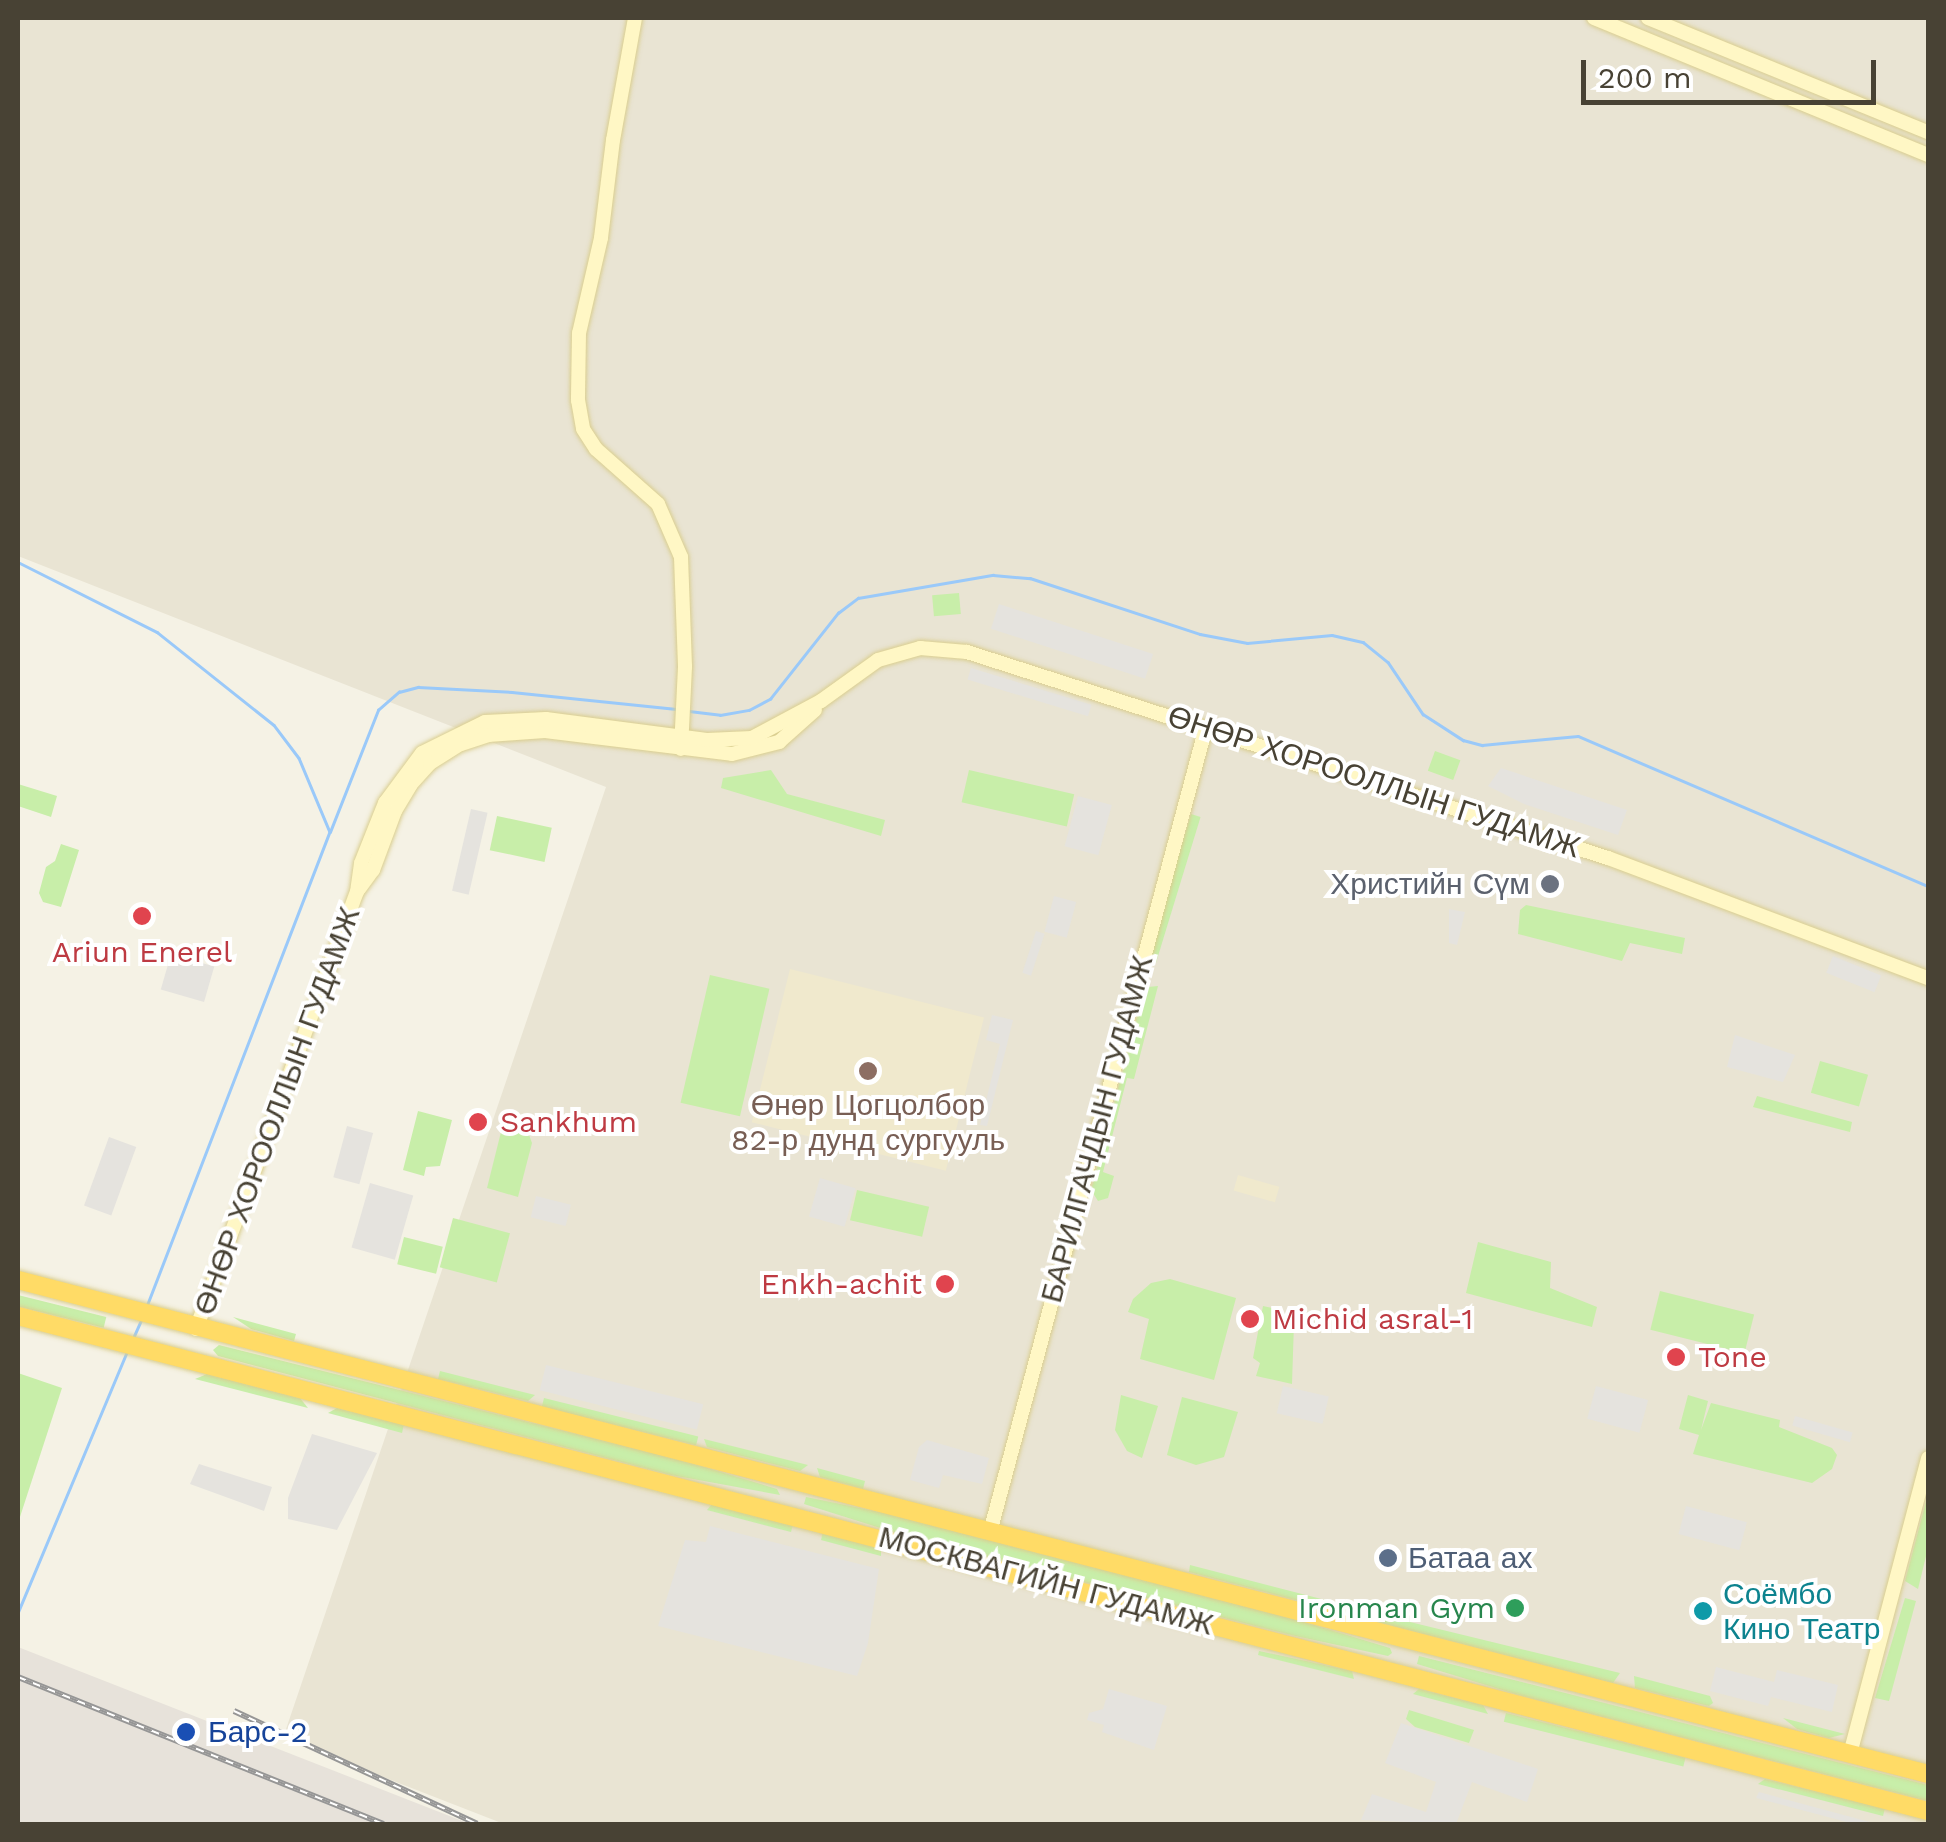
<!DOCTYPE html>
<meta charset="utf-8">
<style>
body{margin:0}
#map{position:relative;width:1946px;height:1842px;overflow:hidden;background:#f5f2e5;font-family:"Work Sans",sans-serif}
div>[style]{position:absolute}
.residential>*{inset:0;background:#e9e4d3}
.industrial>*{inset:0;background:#e7e2da}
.education>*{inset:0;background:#f0e9cd;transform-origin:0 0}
.green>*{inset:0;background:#c8eea9;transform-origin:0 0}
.parking>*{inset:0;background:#e5e3de;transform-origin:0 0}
.stream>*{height:2.5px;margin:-1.25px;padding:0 1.25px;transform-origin:1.25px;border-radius:1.25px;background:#9ac9f9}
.roads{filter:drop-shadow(0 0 2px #dace8f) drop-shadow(0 0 2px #dace8f)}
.secondary>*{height:14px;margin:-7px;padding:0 7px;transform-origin:7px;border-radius:7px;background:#fff7c5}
.highway>*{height:18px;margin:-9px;padding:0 9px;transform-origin:9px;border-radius:9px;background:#ffdb66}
.rail>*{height:6px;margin-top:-3px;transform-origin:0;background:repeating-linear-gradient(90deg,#fff 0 8px,#969696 0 16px);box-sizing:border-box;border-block:2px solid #969696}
.dots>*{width:28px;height:28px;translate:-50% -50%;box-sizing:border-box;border:5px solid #fff;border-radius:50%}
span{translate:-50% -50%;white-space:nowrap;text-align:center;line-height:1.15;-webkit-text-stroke:8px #fff;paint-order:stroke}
.street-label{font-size:30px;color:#484234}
.worship-label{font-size:30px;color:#5b616d}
.right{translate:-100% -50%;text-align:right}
.health-label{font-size:30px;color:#be3a42}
.left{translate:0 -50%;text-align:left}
.education-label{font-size:30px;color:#785e54}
.service-label{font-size:30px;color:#4e5e75}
.culture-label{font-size:30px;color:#0d838f}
.leisure-label{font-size:30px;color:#27864d}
.transit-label{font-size:30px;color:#164399}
.frame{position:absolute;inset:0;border:20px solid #484234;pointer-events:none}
.scale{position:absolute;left:1581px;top:60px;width:295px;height:45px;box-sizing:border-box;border:5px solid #484234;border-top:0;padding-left:12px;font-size:30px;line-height:35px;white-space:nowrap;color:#484234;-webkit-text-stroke:8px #fff;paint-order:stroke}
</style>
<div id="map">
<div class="residential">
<i style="clip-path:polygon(18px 18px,1928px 18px,1928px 1824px,504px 1824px,283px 1738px,606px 787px,18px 556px)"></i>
</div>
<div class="industrial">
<i style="clip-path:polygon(18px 1647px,470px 1824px,18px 1824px)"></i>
</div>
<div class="education">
<i style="left:790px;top:969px;width:200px;height:158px;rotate:14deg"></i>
<i style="left:1238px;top:1175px;width:43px;height:16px;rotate:16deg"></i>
</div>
<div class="green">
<i style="left:959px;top:593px;width:21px;height:27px;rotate:85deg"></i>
<i style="left:1435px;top:751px;width:27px;height:21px;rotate:20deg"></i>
<i style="clip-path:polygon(771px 770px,787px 794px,885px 820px,881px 836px,721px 788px,723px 778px)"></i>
<i style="left:969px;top:770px;width:108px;height:33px;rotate:13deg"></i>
<i style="clip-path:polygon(18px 784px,57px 796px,51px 817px,18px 806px)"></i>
<i style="left:1191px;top:814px;width:10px;height:152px;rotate:17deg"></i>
<i style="left:497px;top:816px;width:56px;height:35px;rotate:12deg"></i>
<i style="clip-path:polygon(61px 844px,79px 850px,61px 907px,43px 902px,39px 893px,46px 867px,55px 861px)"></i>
<i style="clip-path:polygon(1526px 905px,1685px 938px,1682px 954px,1630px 943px,1622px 961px,1518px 934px,1520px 910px)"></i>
<i style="left:710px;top:975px;width:61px;height:131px;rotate:13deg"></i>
<i style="clip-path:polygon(1158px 986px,1134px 1079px,1127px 1078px,1103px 1172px,1114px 1176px,1108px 1198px,1098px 1201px,1091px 1190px,1142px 997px,1148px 987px)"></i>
<i style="left:1820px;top:1061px;width:50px;height:33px;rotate:16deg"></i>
<i style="clip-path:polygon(1757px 1096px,1852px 1122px,1850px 1132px,1753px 1107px)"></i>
<i style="clip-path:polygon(418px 1111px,452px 1120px,440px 1166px,426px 1167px,424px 1176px,403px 1170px)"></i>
<i style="clip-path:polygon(506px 1112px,525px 1124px,532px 1143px,518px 1197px,487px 1188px)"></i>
<i style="left:857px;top:1190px;width:74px;height:31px;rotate:13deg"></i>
<i style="left:453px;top:1218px;width:59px;height:51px;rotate:15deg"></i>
<i style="left:404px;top:1237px;width:40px;height:28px;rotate:14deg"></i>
<i style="clip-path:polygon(1478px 1242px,1551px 1262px,1550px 1288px,1597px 1307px,1592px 1327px,1466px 1293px)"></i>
<i style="clip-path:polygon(1170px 1279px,1236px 1298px,1214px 1380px,1140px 1359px,1149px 1319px,1128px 1312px,1133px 1299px,1151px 1283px)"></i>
<i style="left:1660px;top:1291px;width:97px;height:40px;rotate:14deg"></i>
<i style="left:18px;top:1295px;width:91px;height:11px;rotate:14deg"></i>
<i style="clip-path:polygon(1263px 1306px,1280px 1310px,1294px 1323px,1292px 1384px,1256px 1376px,1260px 1363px,1253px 1358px)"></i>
<i style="clip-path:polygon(233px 1317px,296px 1334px,294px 1341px,251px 1329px)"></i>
<i style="clip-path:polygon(219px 1345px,681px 1460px,777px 1489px,780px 1495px,671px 1475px,218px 1356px,213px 1350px)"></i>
<i style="clip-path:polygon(440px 1371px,535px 1395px,528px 1401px,438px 1379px)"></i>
<i style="clip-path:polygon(18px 1373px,62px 1388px,18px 1523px)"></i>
<i style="clip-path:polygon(207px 1374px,300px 1398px,308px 1408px,195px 1379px)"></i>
<i style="clip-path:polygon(1121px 1395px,1158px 1406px,1142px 1458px,1127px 1451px,1115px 1430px)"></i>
<i style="clip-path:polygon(1688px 1395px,1708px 1401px,1701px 1430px,1711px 1403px,1780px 1420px,1779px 1427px,1832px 1448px,1837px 1455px,1832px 1469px,1812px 1483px,1693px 1454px,1699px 1435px,1679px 1429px)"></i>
<i style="clip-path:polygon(1182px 1397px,1238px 1412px,1224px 1457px,1196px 1465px,1167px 1455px)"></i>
<i style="left:544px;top:1398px;width:159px;height:9px;rotate:14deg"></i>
<i style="clip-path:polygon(337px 1408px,404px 1424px,402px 1433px,328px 1413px)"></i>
<i style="clip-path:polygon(704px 1439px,808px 1465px,800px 1471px,707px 1447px)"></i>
<i style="clip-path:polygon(817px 1468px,865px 1481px,863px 1489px,820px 1477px)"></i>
<i style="clip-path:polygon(1928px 1494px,1928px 1548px,1918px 1589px,1905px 1581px)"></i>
<i style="clip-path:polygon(806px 1497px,919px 1520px,1294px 1619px,1390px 1648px,1392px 1653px,1388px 1656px,1291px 1635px,915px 1539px,804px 1504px)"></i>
<i style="clip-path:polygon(712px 1504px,793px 1524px,791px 1532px,707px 1510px)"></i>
<i style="clip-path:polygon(823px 1531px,881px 1548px,881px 1556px,821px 1540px)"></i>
<i style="clip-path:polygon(1190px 1565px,1364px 1610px,1363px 1613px,1356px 1616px,1189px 1572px)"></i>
<i style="clip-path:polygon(1905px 1598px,1916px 1601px,1889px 1701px,1875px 1698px)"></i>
<i style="clip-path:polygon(1373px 1613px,1620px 1673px,1613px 1683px,1377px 1622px)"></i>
<i style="clip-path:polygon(1259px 1651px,1352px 1671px,1354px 1679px,1258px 1655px)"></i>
<i style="clip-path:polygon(1419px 1656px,1928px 1785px,1928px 1801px,1522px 1696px,1417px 1664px)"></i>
<i style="clip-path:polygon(1634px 1676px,1710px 1696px,1713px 1703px,1709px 1706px,1635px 1688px)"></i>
<i style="clip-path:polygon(1419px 1689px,1483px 1705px,1488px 1714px,1413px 1694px)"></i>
<i style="clip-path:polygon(1409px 1710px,1474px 1730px,1469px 1743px,1415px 1727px,1406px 1719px)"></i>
<i style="left:1506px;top:1713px;width:185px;height:9px;rotate:14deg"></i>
<i style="clip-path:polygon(1783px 1718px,1845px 1734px,1829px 1738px,1797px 1729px)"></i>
<i style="clip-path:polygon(1765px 1779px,1885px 1808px,1883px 1816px,1758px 1784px)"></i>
</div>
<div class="parking">
<i style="left:999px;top:604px;width:162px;height:26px;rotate:18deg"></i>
<i style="left:971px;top:668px;width:126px;height:12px;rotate:17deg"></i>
<i style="clip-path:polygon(1501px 768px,1627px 810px,1618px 835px,1524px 804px,1488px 786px)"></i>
<i style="left:1078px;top:796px;width:35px;height:52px;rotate:15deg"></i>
<i style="left:471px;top:809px;width:17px;height:84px;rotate:13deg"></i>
<i style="left:1054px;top:896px;width:23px;height:37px;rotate:15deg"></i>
<i style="clip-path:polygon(1449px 909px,1465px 912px,1457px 945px,1449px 943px)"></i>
<i style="left:1036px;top:931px;width:9px;height:44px;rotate:18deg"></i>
<i style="left:171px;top:954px;width:45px;height:37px;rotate:16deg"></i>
<i style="left:1833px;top:956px;width:52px;height:18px;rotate:22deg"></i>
<i style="clip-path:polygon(992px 1015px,1013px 1020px,987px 1126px,980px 1125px,1000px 1044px,986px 1040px)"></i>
<i style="clip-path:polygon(1735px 1035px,1795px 1055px,1783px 1082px,1727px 1067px)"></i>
<i style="left:347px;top:1126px;width:27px;height:53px;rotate:15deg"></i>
<i style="left:109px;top:1137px;width:29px;height:73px;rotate:20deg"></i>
<i style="left:820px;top:1178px;width:37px;height:40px;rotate:16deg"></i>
<i style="left:370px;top:1183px;width:45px;height:67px;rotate:16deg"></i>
<i style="left:536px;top:1196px;width:36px;height:22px;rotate:14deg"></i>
<i style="left:546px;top:1365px;width:162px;height:26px;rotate:14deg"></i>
<i style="left:1283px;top:1386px;width:47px;height:28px;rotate:13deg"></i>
<i style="left:1596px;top:1386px;width:54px;height:34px;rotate:15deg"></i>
<i style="left:1795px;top:1416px;width:60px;height:10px;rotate:16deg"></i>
<i style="clip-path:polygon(312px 1434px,377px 1453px,337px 1530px,288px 1519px,288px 1498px)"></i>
<i style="clip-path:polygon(927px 1440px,989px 1458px,982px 1484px,943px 1475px,939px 1488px,910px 1480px,919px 1447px)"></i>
<i style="clip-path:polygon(199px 1464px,272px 1487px,264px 1511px,190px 1484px)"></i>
<i style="left:1686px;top:1506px;width:63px;height:29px;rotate:15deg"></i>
<i style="clip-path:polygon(710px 1526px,879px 1569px,868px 1643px,857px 1676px,658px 1626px,685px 1540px,706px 1542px)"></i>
<i style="clip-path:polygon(1716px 1667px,1774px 1682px,1777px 1670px,1838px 1685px,1832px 1712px,1771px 1697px,1768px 1706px,1710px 1691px)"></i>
<i style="clip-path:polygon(1109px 1689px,1167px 1706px,1154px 1750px,1102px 1732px,1104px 1725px,1087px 1720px,1089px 1713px,1103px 1709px)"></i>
<i style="clip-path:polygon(1401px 1723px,1538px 1769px,1527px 1802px,1472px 1782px,1456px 1824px,1361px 1820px,1372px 1794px,1426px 1812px,1436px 1782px,1385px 1763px)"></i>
<i style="clip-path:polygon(1759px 1792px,1877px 1824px,1854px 1824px,1756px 1798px)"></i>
</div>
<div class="stream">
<i style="left:18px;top:562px;width:156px;rotate:26.7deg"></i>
<i style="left:157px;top:632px;width:149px;rotate:38.5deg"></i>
<i style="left:274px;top:725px;width:41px;rotate:52.9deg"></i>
<i style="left:299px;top:758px;width:80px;rotate:67.3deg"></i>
<i style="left:330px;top:832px;width:506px;rotate:111.09deg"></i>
<i style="left:689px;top:711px;width:31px;rotate:7deg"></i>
<i style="left:720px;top:715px;width:29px;rotate:-10deg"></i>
<i style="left:749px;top:710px;width:24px;rotate:-28deg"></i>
<i style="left:770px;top:699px;width:110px;rotate:-51.7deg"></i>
<i style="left:838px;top:613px;width:25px;rotate:-37deg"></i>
<i style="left:858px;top:598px;width:137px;rotate:-9.7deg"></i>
<i style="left:993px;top:575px;width:37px;rotate:5deg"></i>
<i style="left:1030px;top:578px;width:179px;rotate:18.2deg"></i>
<i style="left:1200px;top:634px;width:48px;rotate:10.8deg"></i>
<i style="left:1247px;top:643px;width:85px;rotate:-5.4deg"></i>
<i style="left:1332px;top:635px;width:32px;rotate:13deg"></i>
<i style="left:1363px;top:642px;width:32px;rotate:39deg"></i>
<i style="left:1388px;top:662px;width:63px;rotate:56.1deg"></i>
<i style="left:1423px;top:714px;width:48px;rotate:33deg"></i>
<i style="left:1463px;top:740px;width:20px;rotate:15deg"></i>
<i style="left:1482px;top:745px;width:96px;rotate:-5.4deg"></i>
<i style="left:1578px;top:736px;width:381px;rotate:23.2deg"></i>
<i style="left:330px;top:832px;width:131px;rotate:-68.5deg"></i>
<i style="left:378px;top:710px;width:28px;rotate:-41deg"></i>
<i style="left:399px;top:692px;width:20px;rotate:-15deg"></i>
<i style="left:418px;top:687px;width:94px;rotate:3deg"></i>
<i style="left:512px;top:692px;width:165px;rotate:5.9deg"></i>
<i style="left:134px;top:1336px;width:17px;rotate:-66deg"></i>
<i style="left:18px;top:1612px;width:282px;rotate:-67.3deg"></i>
</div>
<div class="roads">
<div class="secondary">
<i style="left:635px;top:18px;width:124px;rotate:100.2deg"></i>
<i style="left:613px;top:140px;width:99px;rotate:97deg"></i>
<i style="left:601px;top:238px;width:98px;rotate:103deg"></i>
<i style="left:579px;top:333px;width:67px;rotate:90.9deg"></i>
<i style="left:578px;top:400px;width:29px;rotate:80deg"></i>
<i style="left:583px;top:429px;width:24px;rotate:57deg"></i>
<i style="left:596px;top:449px;width:83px;rotate:41.6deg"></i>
<i style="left:658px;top:504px;width:58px;rotate:66.5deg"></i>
<i style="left:681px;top:557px;width:110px;rotate:87.9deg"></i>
<i style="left:685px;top:667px;width:82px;rotate:92.8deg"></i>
<i style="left:1594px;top:18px;width:361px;rotate:22.3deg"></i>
<i style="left:1648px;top:18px;width:302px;rotate:22.2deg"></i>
<i style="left:359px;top:889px;width:24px;rotate:-54deg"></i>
<i style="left:373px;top:870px;width:63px;rotate:-69.6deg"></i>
<i style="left:395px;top:811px;width:31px;rotate:-59deg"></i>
<i style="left:411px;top:784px;width:28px;rotate:-48deg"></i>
<i style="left:430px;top:763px;width:36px;rotate:-32deg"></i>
<i style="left:461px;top:744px;width:28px;rotate:-18deg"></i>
<i style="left:488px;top:735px;width:57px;rotate:-4deg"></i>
<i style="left:545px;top:731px;width:188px;rotate:7deg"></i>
<i style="left:732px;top:754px;width:49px;rotate:-14.3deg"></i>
<i style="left:779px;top:742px;width:48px;rotate:-41.6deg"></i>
<i style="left:196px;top:1329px;width:466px;rotate:-69.8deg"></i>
<i style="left:357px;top:892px;width:29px;rotate:-82deg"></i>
<i style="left:361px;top:863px;width:65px;rotate:-68.2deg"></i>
<i style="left:385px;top:803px;width:62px;rotate:-53.5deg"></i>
<i style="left:422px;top:753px;width:70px;rotate:-26.2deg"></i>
<i style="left:485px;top:722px;width:61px;rotate:-2.8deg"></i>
<i style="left:546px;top:719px;width:162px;rotate:7.4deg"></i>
<i style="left:707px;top:740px;width:45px;rotate:-2.5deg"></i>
<i style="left:752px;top:738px;width:78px;rotate:-28.2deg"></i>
<i style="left:821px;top:701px;width:70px;rotate:-35.7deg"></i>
<i style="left:878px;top:660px;width:44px;rotate:-15.9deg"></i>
<i style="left:920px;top:648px;width:47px;rotate:4.9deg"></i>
<i style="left:967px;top:652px;width:673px;rotate:17.82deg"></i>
<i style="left:1608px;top:858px;width:342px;rotate:20.6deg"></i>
<i style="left:990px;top:1532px;width:833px;rotate:-74.98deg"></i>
<i style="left:1850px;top:1754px;width:306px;rotate:-75.2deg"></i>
</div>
<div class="highway">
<i style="left:18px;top:1280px;width:1973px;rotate:14.5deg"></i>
<i style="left:18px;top:1316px;width:1973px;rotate:14.53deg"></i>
</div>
</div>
<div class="rail">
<i style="left:18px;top:1677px;width:394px;rotate:21.9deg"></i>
<i style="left:234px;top:1711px;width:268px;rotate:24.9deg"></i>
</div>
<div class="dots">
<i style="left:1550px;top:884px;background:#6b7280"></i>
<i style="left:142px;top:916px;background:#e0444e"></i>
<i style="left:868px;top:1071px;background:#8d6e63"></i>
<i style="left:478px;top:1122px;background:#e0444e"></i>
<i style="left:945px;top:1284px;background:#e0444e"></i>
<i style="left:1250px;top:1319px;background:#e0444e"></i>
<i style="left:1676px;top:1357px;background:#e0444e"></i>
<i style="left:1388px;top:1558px;background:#5c6f8a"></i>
<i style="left:1515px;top:1608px;background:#2e9e5b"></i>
<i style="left:1703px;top:1611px;background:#0f9aa8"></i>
<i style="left:186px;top:1732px;background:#1a4fb4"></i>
</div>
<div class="street-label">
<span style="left:1374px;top:782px;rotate:18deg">ӨНӨР ХОРООЛЛЫН ГУДАМЖ</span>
<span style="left:277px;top:1111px;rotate:-70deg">ӨНӨР ХОРООЛЛЫН ГУДАМЖ</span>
<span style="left:1097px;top:1129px;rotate:-75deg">БАРИЛГАЧДЫН ГУДАМЖ</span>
<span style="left:1046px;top:1581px;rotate:15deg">МОСКВАГИЙН ГУДАМЖ</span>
</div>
<div class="worship-label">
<span class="right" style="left:1530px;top:884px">Христийн Сүм</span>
</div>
<div class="health-label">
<span style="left:142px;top:952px">Ariun Enerel</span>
<span class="left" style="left:500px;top:1122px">Sankhum</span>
<span class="right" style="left:922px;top:1284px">Enkh-achit</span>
<span class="left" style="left:1272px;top:1319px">Michid asral-1</span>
<span class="left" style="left:1698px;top:1357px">Tone</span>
</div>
<div class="education-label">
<span style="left:868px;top:1122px">Өнөр Цогцолбор<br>82-р дунд сургууль</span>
</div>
<div class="service-label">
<span class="left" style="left:1408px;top:1558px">Батаа ах</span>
</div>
<div class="culture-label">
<span class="left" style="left:1723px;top:1611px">Соёмбо<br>Кино Театр</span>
</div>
<div class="leisure-label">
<span class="right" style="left:1495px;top:1608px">Ironman Gym</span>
</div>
<div class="transit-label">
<span class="left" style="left:208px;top:1732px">Барс-2</span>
</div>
<div class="frame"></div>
<div class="scale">200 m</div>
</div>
